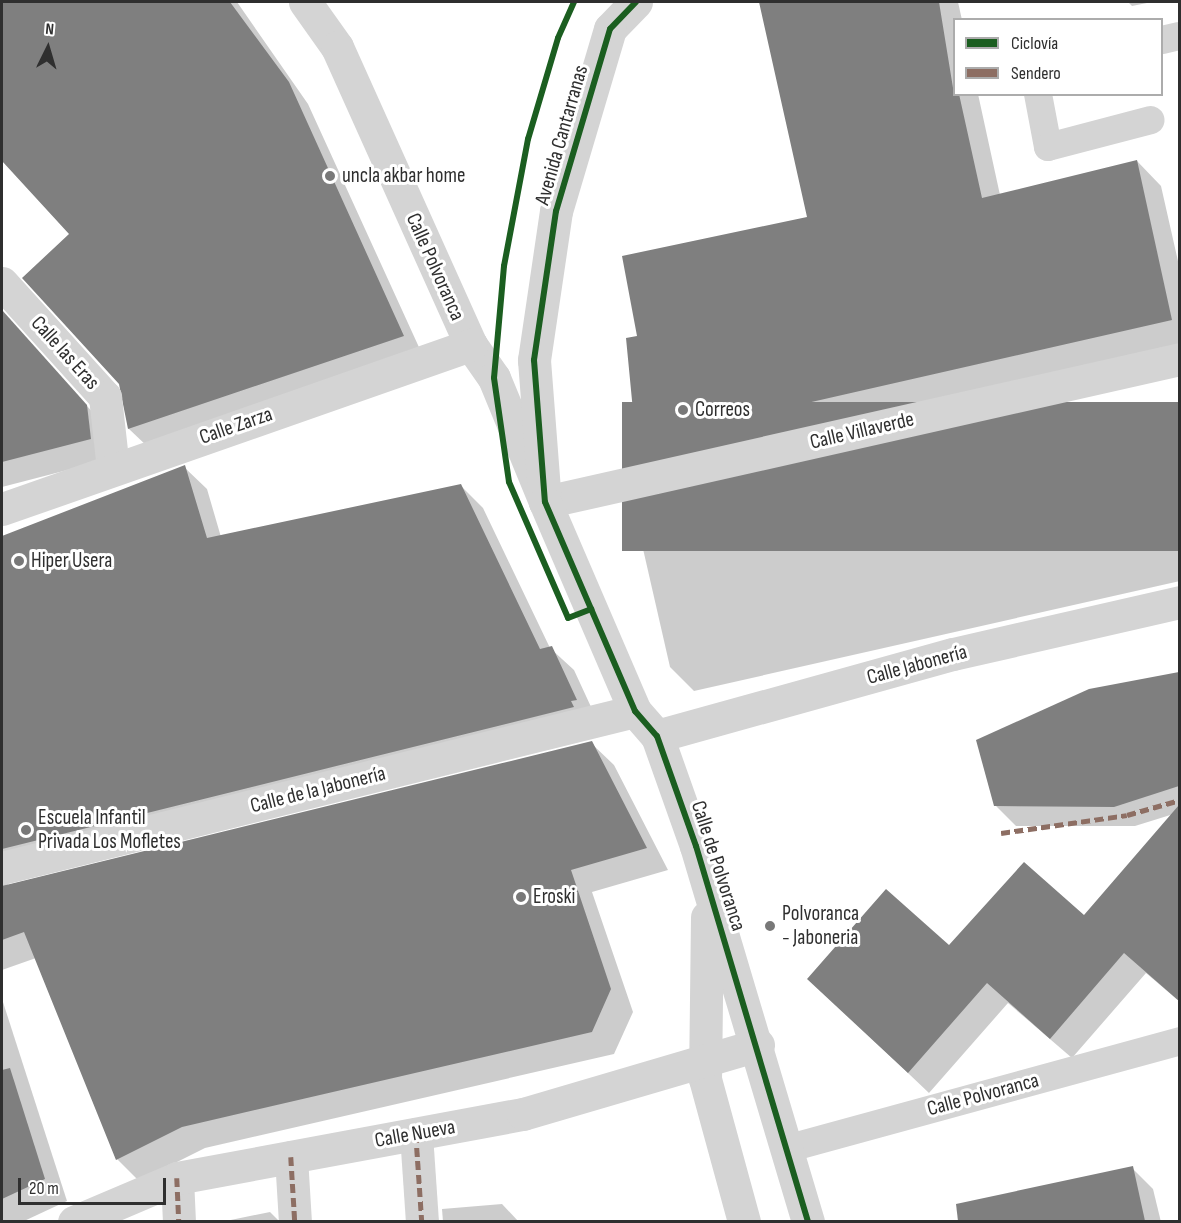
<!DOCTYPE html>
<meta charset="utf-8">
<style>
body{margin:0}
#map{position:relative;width:1181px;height:1223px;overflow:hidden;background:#fff;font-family:"Sofia Sans Condensed",sans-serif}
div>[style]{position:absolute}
.shadow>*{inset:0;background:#0003}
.building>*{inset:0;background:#7f7f7f;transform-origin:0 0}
.lane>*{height:28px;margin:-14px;padding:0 14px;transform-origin:14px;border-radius:14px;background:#d4d4d4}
.street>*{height:33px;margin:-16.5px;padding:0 16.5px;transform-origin:16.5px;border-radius:16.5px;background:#d4d4d4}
.quiet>*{height:4.5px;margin-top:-2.25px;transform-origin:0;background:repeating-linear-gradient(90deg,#8d6e63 0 9px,transparent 0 13.5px)}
.cycleway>*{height:6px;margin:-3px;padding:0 3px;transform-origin:3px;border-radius:3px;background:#1b5e20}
.dots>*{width:16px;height:16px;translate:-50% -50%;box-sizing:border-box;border:3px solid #fff;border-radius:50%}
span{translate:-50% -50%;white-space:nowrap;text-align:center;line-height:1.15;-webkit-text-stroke:6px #fff;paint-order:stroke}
.street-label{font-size:21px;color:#2f2f2f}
.poi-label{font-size:21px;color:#2f2f2f}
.left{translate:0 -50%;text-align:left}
.frame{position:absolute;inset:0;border:3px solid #2f2f2f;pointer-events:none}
.legend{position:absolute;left:953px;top:18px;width:210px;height:78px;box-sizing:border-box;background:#fff;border:2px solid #acacac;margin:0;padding:8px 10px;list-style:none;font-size:18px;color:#2f2f2f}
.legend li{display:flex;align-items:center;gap:12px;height:30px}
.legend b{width:30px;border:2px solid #acacac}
.north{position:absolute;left:18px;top:18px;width:60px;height:60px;-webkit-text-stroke:4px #fff;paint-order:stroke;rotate:5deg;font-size:16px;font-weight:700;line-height:24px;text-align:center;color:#2f2f2f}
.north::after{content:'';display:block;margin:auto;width:21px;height:27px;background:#2f2f2f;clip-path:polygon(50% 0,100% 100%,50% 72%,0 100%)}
.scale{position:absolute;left:18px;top:1178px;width:148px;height:27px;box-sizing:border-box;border:3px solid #2f2f2f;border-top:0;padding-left:8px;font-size:18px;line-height:21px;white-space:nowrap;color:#2f2f2f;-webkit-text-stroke:4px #fff;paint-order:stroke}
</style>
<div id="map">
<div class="shadow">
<i style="clip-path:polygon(54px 2px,237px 2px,308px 104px,423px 356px,149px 448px,129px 429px,120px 384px,71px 234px,2px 159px,2px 14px,16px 32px)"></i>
<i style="clip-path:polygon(761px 2px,958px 2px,962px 20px,954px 20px,954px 94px,978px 94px,1000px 195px,1137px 161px,1161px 186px,1180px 270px,1180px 348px,662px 466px,637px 441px,639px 337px,809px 218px)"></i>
<i style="clip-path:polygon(1128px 2px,1152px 2px,1132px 6px)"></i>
<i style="clip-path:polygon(2px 317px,106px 426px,110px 459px,2px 487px)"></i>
<i style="clip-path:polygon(1180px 404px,1180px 581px,694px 691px,670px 667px,638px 527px)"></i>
<i style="clip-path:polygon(184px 467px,207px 489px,221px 537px,461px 486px,483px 508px,550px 648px,574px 670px,598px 722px,10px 877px,7px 888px,591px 743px,614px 765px,668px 870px,592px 892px,633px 1012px,614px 1054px,205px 1148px,139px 1181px,117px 1159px,36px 958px,2px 970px,2px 538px)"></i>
<i style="clip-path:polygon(1180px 673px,1180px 812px,1135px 826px,1016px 826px,995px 805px,1090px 690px)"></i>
<i style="clip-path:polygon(1160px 829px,1180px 846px,1180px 1002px,1146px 973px,1072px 1058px,1008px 1003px,929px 1093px,809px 979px,1084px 917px)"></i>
<i style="clip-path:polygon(2px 999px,67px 1201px,22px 1222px,2px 1222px)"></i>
<i style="clip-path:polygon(1132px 1168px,1153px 1189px,1161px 1222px,964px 1222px,960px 1205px)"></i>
<i style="clip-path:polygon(502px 1204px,519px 1222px,443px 1222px,442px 1209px)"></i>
<i style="clip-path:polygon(270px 1212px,280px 1222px,221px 1222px)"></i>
</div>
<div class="building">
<i style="clip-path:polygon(2px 2px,230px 2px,289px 82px,404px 336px,128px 429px,119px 384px,22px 278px,69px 234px,2px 161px)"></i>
<i style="clip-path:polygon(759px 2px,939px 2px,954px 94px,959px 94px,982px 198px,1137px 160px,1172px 320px,636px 442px,626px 338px,637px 336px,622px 256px,807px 217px)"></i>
<i style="clip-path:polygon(2px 310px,87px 405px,91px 439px,2px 462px)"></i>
<i style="left:1179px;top:402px;width:149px;height:557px;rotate:90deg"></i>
<i style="clip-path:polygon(185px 465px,207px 538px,461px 484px,540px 649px,552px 646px,577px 700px,571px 701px,574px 707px,2px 849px,2px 536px)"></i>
<i style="clip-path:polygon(1179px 672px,1179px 786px,1114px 807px,994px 806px,976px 740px,1089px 689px)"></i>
<i style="clip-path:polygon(592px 741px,647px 848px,571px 870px,611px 989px,592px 1032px,182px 1127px,116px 1160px,24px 932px,2px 940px,2px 886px)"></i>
<i style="clip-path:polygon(1179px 805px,1179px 1001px,1124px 953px,1050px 1039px,987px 983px,908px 1073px,807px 979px,886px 889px,949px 945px,1024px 862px,1084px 915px)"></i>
<i style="clip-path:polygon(10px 1068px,45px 1179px,2px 1199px,2px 1070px)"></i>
<i style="clip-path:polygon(1133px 1166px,1145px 1221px,958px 1221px,956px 1204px)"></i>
</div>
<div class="lane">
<i style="left:1162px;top:40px;width:18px;rotate:-13deg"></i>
<i style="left:1038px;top:94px;width:54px;rotate:79.3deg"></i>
<i style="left:1048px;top:147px;width:106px;rotate:-14.7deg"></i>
<i style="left:786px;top:1149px;width:409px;rotate:-15.3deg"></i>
</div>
<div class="street">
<i style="left:305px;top:2px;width:55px;rotate:54.6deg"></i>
<i style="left:337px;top:47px;width:327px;rotate:65.8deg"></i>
<i style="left:471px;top:345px;width:40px;rotate:55.1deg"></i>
<i style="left:494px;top:378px;width:134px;rotate:67.6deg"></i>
<i style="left:545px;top:502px;width:651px;rotate:-12.69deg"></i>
<i style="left:636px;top:2px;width:37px;rotate:134deg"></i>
<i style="left:610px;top:29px;width:190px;rotate:106.5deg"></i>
<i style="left:556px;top:211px;width:151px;rotate:98.4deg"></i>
<i style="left:534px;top:360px;width:142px;rotate:85.6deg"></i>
<i style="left:545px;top:502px;width:228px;rotate:66.7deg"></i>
<i style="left:635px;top:711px;width:33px;rotate:49deg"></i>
<i style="left:657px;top:736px;width:117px;rotate:70.5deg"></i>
<i style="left:696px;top:846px;width:392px;rotate:73.4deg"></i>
<i style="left:2px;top:283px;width:154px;rotate:47.9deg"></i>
<i style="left:105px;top:397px;width:71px;rotate:83.6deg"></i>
<i style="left:2px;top:509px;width:497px;rotate:-19.3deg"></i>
<i style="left:657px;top:736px;width:307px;rotate:-15.5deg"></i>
<i style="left:953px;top:654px;width:233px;rotate:-12.9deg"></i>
<i style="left:2px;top:868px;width:652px;rotate:-13.93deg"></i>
<i style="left:707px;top:917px;width:162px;rotate:90.7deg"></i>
<i style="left:705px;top:1079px;width:148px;rotate:74.7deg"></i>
<i style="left:416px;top:1134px;width:88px;rotate:86.1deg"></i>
<i style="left:291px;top:1157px;width:65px;rotate:86.5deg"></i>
<i style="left:177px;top:1178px;width:44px;rotate:87.4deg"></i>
<i style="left:74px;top:1222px;width:112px;rotate:-23.1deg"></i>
<i style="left:177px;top:1178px;width:352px;rotate:-10.5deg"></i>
<i style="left:523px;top:1114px;width:245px;rotate:-16.4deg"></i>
</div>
<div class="quiet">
<i style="left:1001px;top:833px;width:127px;rotate:-8.1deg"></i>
<i style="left:1127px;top:815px;width:55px;rotate:-15.8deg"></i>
<i style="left:416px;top:1134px;width:88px;rotate:86.1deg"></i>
<i style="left:291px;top:1157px;width:65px;rotate:86.5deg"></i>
<i style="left:177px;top:1178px;width:44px;rotate:87.4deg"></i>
</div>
<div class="cycleway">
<i style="left:574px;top:2px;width:39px;rotate:114deg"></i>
<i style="left:558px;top:38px;width:105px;rotate:106.5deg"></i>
<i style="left:528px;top:139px;width:129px;rotate:100.7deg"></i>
<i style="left:504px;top:266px;width:112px;rotate:95.1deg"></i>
<i style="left:494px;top:378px;width:105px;rotate:81.8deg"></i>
<i style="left:509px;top:482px;width:148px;rotate:66.5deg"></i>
<i style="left:568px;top:618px;width:25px;rotate:-21deg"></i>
<i style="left:636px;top:2px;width:37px;rotate:134deg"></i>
<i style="left:610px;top:29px;width:190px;rotate:106.5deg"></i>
<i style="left:556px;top:211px;width:151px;rotate:98.4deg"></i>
<i style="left:534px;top:360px;width:142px;rotate:85.6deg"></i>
<i style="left:545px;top:502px;width:228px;rotate:66.7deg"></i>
<i style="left:635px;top:711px;width:33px;rotate:49deg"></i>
<i style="left:657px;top:736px;width:117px;rotate:70.5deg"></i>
<i style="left:696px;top:846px;width:392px;rotate:73.4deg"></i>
</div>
<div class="dots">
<i style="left:330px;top:176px;background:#787878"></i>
<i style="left:683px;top:410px;background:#787878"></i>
<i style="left:19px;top:561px;background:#787878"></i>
<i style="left:26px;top:830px;background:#787878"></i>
<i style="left:521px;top:897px;background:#787878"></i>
<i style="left:770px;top:926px;background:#787878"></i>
</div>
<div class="street-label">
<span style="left:562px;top:135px;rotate:-74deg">Avenida Cantarranas</span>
<span style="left:435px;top:267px;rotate:66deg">Calle Polvoranca</span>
<span style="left:65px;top:353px;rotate:48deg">Calle las Eras</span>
<span style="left:236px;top:426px;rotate:-19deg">Calle Zarza</span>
<span style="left:862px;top:431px;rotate:-13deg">Calle Villaverde</span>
<span style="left:917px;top:665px;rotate:-15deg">Calle Jabonería</span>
<span style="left:318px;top:790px;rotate:-14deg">Calle de la Jabonería</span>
<span style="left:718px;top:866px;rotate:72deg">Calle de Polvoranca</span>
<span style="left:983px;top:1095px;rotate:-15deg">Calle Polvoranca</span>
<span style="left:415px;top:1134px;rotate:-10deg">Calle Nueva</span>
</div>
<div class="poi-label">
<span class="left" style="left:342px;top:176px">uncla akbar home</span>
<span class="left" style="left:695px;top:410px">Correos</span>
<span class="left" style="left:31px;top:561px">Hiper Usera</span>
<span class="left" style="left:38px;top:830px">Escuela Infantil<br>Privada Los Mofletes</span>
<span class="left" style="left:533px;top:897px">Eroski</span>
<span class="left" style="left:782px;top:926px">Polvoranca<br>- Jaboneria</span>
</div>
<div class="frame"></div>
<ul class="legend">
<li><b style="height:8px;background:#1b5e20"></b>Ciclovía</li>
<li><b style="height:8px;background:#8d6e63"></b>Sendero</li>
</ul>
<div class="north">N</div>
<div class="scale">20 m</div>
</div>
